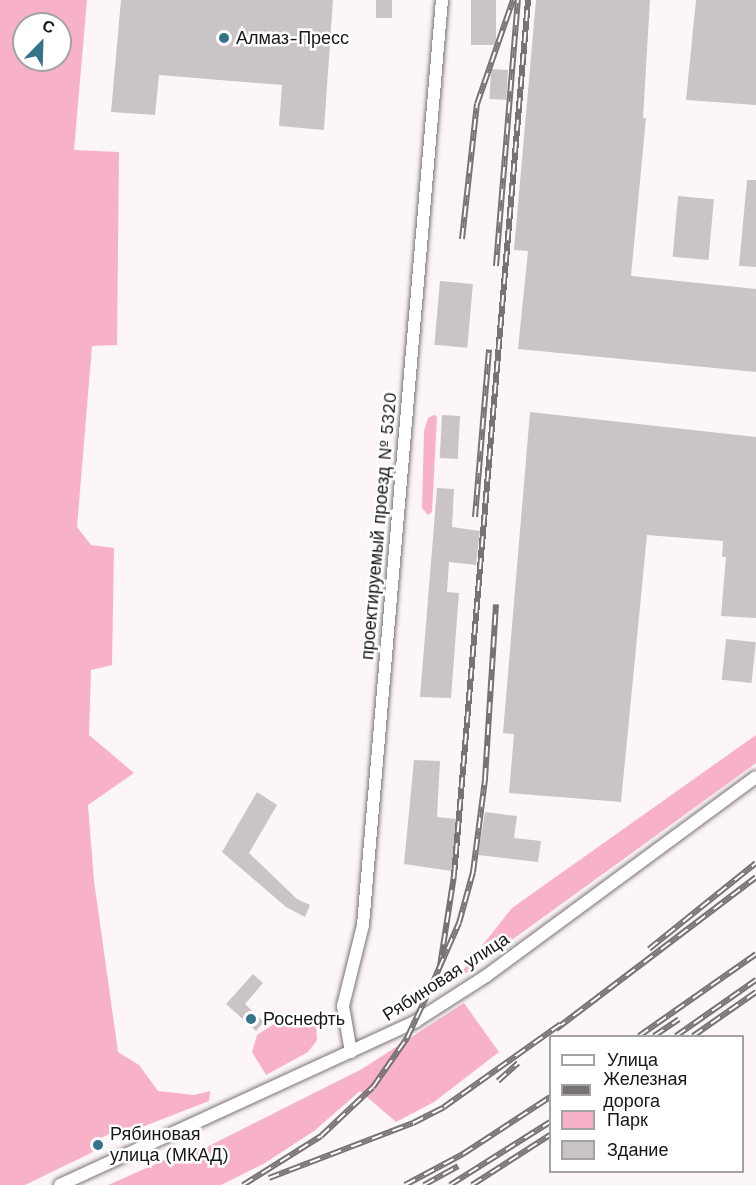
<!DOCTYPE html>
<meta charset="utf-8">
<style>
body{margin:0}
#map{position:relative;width:756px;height:1185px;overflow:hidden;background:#fdf6f8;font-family:"Work Sans",sans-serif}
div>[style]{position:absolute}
.green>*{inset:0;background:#f7b2c8}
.building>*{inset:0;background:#cbc4c6;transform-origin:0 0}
.roads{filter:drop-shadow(0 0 2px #797374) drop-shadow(0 0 2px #797374)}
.minor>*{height:12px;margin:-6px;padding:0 6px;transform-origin:6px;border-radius:6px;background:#fff}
.rail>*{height:6px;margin-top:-3px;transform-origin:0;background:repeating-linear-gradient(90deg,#fff 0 11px,#777374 0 22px);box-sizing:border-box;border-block:2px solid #777374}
.dots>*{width:16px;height:16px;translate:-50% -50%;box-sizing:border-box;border:3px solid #fff;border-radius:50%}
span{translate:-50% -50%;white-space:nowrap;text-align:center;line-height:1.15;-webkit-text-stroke:5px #fff;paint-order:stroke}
.poi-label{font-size:18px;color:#181617}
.left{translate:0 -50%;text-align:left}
.street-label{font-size:18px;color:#181617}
.legend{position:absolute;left:549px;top:1035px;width:195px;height:138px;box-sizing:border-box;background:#fff;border:2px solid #a3a2a2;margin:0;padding:8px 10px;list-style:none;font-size:18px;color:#181617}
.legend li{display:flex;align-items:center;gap:12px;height:30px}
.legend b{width:30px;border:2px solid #a3a2a2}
.north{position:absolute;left:12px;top:12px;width:60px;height:60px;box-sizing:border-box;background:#fff;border:2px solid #a3a2a2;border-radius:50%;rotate:23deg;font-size:16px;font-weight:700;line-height:24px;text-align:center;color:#181617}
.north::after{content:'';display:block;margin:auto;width:21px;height:27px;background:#36728a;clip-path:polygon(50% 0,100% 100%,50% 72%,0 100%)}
</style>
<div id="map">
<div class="green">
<i style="clip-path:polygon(evenodd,0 0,87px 0,74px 150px,119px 152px,117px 345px,92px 346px,77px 527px,91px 545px,114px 548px,112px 665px,91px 670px,89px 735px,134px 773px,88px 805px,94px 881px,118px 1052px,139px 1065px,158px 1091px,194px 1095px,210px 1091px,209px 1101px,124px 1134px,111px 1133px,91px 1143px,93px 1152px,25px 1185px,0 1185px,0 0,24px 24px,60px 24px,60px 60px,24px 60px,24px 24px)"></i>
<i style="clip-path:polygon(434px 415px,437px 416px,432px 512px,428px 515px,422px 508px,424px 431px,428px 418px)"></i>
<i style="clip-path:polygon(756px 735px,756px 763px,465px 974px,463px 970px,512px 908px)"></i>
<i style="clip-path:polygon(464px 1003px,499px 1052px,434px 1102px,396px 1122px,360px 1091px,314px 1131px,265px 1163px,221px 1185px,108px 1185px,199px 1145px,205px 1148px,362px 1069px)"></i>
<i style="clip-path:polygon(302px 1020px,316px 1023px,317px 1040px,308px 1052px,266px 1075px,252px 1052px,257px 1035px,274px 1024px)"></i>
</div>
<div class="building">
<i style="clip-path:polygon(121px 0,333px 0,324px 130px,279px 126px,282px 85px,159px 75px,155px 115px,111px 112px)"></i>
<i style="left:376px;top:0;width:16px;height:18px"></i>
<i style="left:471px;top:0;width:25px;height:45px"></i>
<i style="clip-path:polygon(536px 0,650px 0,643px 118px,646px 118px,631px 276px,756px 289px,756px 372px,518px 349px,528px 251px,514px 250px)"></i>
<i style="clip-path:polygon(696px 0,756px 0,756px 105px,686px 100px)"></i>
<i style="left:491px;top:69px;width:17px;height:30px;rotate:3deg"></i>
<i style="clip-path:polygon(747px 180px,756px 180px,756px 267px,739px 266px)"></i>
<i style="left:678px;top:196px;width:36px;height:61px;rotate:5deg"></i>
<i style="left:440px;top:281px;width:33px;height:64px;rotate:5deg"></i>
<i style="clip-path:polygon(530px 412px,756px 437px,756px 618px,721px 616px,726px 557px,722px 557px,723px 541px,647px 535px,621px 802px,509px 793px,514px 734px,503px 733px)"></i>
<i style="left:442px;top:415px;width:18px;height:43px;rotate:3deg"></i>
<i style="clip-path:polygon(437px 488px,454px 489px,452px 527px,480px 531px,476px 565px,449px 562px,447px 592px,459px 593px,451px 698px,420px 697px)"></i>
<i style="left:726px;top:639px;width:30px;height:41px;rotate:6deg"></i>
<i style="clip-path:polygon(414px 760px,440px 761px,437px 817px,457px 819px,452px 871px,404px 864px)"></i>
<i style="clip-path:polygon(257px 792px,277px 805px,249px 853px,297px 899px,310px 905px,305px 917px,286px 907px,222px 852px)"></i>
<i style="clip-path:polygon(485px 812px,517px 816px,514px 838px,541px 841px,538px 862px,478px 855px)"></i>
<i style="clip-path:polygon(253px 974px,263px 983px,245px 1004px,264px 1022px,256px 1031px,226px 1004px)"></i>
</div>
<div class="roads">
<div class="minor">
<i style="left:351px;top:1052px;width:47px;rotate:-99.9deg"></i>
<i style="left:343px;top:1006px;width:83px;rotate:-76.1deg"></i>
<i style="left:363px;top:925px;width:928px;rotate:-85.12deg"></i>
<i style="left:60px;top:1185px;width:392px;rotate:-24.7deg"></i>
<i style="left:416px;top:1021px;width:83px;rotate:-32.7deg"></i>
<i style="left:486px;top:976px;width:335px;rotate:-36.4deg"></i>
</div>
</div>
<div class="rail">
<i style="left:462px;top:239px;width:136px;rotate:-83.7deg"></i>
<i style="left:477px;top:104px;width:110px;rotate:-70.9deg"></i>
<i style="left:496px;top:266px;width:267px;rotate:-85.3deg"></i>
<i style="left:475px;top:517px;width:168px;rotate:-85.2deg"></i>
<i style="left:649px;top:949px;width:137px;rotate:-38.8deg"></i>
<i style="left:440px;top:966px;width:91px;rotate:-81.2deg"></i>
<i style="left:454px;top:876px;width:879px;rotate:-85.17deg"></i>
<i style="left:556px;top:1029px;width:251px;rotate:-37.2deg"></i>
<i style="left:639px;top:1036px;width:143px;rotate:-35deg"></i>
<i style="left:654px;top:1036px;width:30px;rotate:-34deg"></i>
<i style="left:676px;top:1036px;width:98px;rotate:-35deg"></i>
<i style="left:693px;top:1036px;width:77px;rotate:-34.9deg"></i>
<i style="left:498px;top:1081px;width:27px;rotate:-42deg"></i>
<i style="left:269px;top:1178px;width:154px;rotate:-20.9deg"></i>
<i style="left:413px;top:1123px;width:35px;rotate:-27deg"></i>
<i style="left:444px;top:1107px;width:143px;rotate:-35.4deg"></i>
<i style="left:243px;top:1185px;width:92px;rotate:-32.1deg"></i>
<i style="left:321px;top:1136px;width:71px;rotate:-43.3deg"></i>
<i style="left:373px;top:1087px;width:60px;rotate:-55.2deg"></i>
<i style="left:407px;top:1038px;width:54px;rotate:-64.9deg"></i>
<i style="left:430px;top:989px;width:72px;rotate:-66.3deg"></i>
<i style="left:459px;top:923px;width:53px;rotate:-74.6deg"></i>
<i style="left:473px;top:872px;width:94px;rotate:-82.6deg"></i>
<i style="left:485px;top:779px;width:175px;rotate:-86.4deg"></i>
<i style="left:405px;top:1185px;width:66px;rotate:-28.1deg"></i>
<i style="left:463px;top:1154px;width:104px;rotate:-33.2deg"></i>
<i style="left:424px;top:1185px;width:39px;rotate:-29deg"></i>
<i style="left:450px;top:1185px;width:118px;rotate:-32.2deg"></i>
<i style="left:472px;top:1185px;width:93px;rotate:-32.7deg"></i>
</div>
<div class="dots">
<i style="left:224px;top:38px;background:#36728a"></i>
<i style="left:251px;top:1019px;background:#36728a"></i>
<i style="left:98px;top:1145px;background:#36728a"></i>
</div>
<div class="poi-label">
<span class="left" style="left:236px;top:38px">Алмаз-Пресс</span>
<span class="left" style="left:263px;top:1019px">Роснефть</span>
<span class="left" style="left:110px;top:1145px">Рябиновая<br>улица (МКАД)</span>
</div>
<div class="street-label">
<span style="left:379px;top:526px;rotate:-85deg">проектируемый проезд № 5320</span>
<span style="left:446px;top:977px;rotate:-33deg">Рябиновая улица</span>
</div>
<ul class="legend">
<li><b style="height:8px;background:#fff"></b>Улица</li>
<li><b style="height:8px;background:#777374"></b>Железная дорога</li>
<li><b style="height:16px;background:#f7b2c8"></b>Парк</li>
<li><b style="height:16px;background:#cbc4c6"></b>Здание</li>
</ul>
<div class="north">С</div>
</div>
